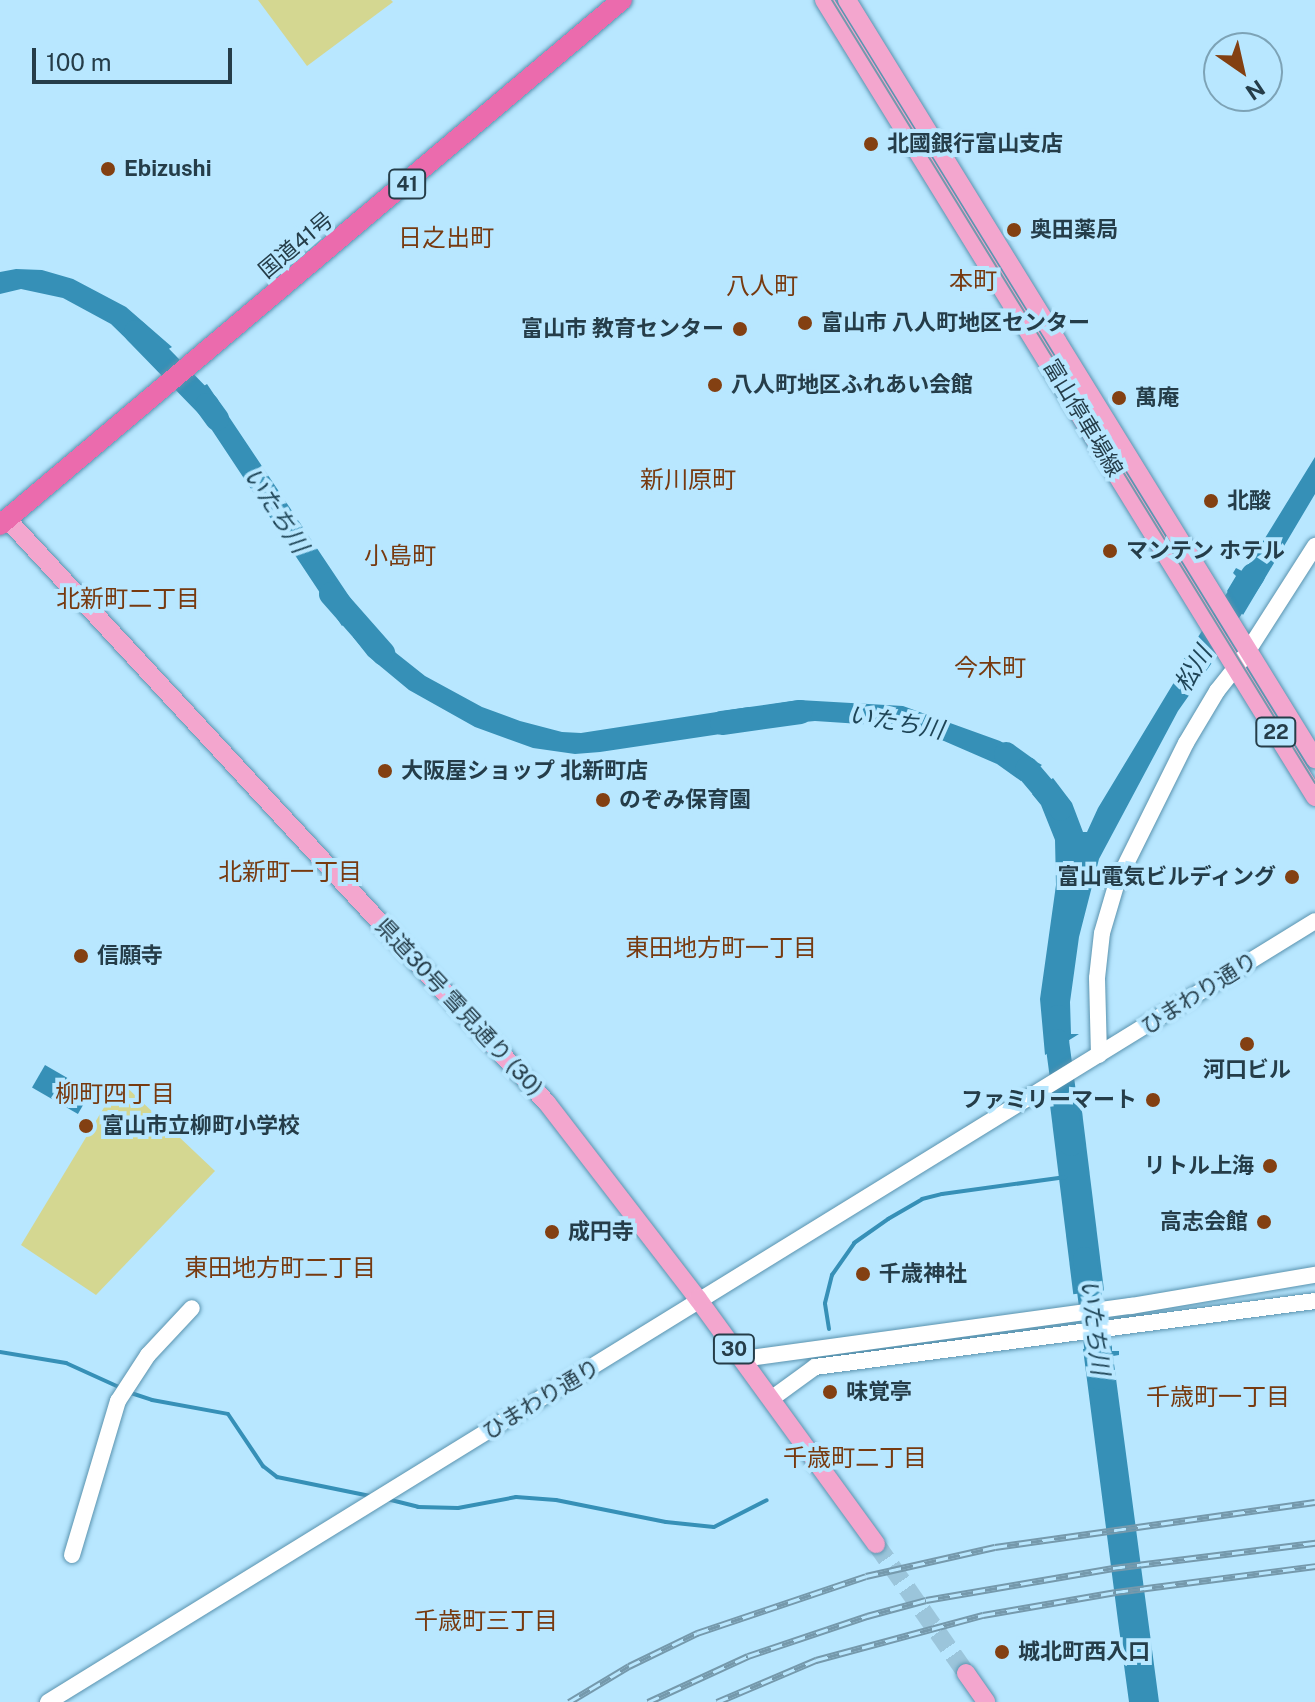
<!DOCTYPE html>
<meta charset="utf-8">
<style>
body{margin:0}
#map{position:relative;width:1315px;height:1702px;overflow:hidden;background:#b8e7ff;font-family:"Public Sans","Noto Sans JP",sans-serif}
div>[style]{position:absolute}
.green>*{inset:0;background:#d4d791}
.water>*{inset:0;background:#3690b7;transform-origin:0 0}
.stream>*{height:4px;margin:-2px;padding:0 2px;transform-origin:2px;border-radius:2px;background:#3690b7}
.river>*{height:24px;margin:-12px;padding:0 12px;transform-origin:12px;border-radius:12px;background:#3690b7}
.primary-tunnel>*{height:18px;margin-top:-9px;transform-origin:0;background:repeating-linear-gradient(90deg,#9bc5db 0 18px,transparent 0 27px)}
.roads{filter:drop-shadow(0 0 2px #5a93af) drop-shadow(0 0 2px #5a93af)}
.secondary>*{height:16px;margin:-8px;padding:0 8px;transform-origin:8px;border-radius:8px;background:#fff}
.primary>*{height:18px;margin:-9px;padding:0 9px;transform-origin:9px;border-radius:9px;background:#f3a6ce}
.highway>*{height:20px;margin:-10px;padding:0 10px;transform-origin:10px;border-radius:10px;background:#eb6bad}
.tram>*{height:2px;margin:-1px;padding:0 1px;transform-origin:1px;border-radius:1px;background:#7599ac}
.rail>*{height:7px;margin-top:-3.5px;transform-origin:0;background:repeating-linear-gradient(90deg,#b8e7ff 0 12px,#7599ac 0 24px);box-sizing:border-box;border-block:2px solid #7599ac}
.dots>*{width:22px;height:22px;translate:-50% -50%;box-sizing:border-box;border:4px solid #b8e7ff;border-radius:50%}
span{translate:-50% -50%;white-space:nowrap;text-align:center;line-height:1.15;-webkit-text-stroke:8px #b8e7ff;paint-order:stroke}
.shield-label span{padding:2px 6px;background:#b8e7ff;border:2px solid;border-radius:6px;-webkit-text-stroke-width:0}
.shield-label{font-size:20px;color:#253d49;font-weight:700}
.poi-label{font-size:22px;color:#253d49;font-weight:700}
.left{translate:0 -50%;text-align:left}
.right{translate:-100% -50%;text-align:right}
.street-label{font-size:22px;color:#253d49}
.neighbourhood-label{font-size:24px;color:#773a10}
.water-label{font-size:24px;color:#1f4557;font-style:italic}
.north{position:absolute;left:1203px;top:32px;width:80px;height:80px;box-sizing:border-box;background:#b8e7ff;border:2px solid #7da3b6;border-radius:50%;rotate:146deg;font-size:22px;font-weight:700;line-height:32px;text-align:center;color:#253d49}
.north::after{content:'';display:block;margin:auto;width:28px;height:36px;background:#834012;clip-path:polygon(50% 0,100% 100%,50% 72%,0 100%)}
.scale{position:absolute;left:32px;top:48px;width:200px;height:36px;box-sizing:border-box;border:4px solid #253d49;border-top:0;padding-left:10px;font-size:24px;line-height:28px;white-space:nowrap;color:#253d49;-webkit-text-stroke:6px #b8e7ff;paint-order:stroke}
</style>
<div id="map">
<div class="green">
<i style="clip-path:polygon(258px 0,391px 0,393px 2px,307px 66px)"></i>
<i style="clip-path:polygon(120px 1081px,215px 1171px,96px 1295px,21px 1245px)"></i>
</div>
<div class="water">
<i style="clip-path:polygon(16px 269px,42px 270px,73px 279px,126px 307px,172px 347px,158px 355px,159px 358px,152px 364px,111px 324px,63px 298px,21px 289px,0 294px,0 272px)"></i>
<i style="clip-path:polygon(207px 384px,359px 611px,342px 626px,190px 397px,200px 393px,199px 389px)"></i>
<i style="clip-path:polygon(1315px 457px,1315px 494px,1243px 615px,1227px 591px,1236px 576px,1233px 573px,1236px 568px,1244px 572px)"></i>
<i style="clip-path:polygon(368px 624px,391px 649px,425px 676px,482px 707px,520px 721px,562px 732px,581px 733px,749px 707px,754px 729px,600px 752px,575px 754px,533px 748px,475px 727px,409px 690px,368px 656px,353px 637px)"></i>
<i style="clip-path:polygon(1202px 636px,1216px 657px,1178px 711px,1099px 859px,1079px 937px,1070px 1002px,1071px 1034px,1079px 1034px,1045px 1055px,1040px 999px,1056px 885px,1055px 840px,1041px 805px,1032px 794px,1053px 778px,1072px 803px,1083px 832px,1087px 832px,1098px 808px)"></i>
<i style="clip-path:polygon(799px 700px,903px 706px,1000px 741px,1042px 765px,1021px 781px,997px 764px,944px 741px,891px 726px,815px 721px,772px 725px,768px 705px)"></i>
<i style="left:45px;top:1065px;width:53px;height:26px;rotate:30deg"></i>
<i style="left:1081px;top:1103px;width:189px;height:31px;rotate:83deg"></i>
<i style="clip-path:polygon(1112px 1345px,1112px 1351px,1119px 1351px,1119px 1355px,1113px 1356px,1159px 1702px,1129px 1702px,1118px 1621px,1083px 1349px)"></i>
</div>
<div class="stream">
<i style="left:829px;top:1329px;width:26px;rotate:-99deg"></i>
<i style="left:825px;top:1303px;width:29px;rotate:-76deg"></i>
<i style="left:832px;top:1275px;width:39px;rotate:-55deg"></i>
<i style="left:854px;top:1243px;width:42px;rotate:-35.2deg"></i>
<i style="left:888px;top:1219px;width:39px;rotate:-30deg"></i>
<i style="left:922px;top:1199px;width:21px;rotate:-14deg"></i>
<i style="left:942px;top:1194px;width:125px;rotate:-7.8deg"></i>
<i style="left:0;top:1352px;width:67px;rotate:9.5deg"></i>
<i style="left:66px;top:1363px;width:58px;rotate:24.4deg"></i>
<i style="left:131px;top:1393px;width:22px;rotate:18deg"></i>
<i style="left:152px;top:1400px;width:77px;rotate:10.4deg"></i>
<i style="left:228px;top:1414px;width:63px;rotate:56.1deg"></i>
<i style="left:263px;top:1466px;width:18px;rotate:38deg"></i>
<i style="left:277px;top:1477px;width:95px;rotate:11.5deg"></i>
<i style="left:387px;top:1499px;width:32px;rotate:14deg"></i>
<i style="left:418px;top:1507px;width:40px;rotate:1.4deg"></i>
<i style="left:458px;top:1508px;width:59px;rotate:-10.7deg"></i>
<i style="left:516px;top:1497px;width:40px;rotate:4.3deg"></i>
<i style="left:556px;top:1500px;width:112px;rotate:11.3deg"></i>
<i style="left:666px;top:1522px;width:48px;rotate:5.9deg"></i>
<i style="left:714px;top:1527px;width:59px;rotate:-27deg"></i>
</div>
<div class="river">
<i style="left:136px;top:332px;width:102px;rotate:45.8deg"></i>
<i style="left:207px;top:405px;width:17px;rotate:54deg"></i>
<i style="left:331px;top:594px;width:79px;rotate:48.6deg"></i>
<i style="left:1190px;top:671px;width:115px;rotate:-56.7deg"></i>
<i style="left:722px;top:723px;width:79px;rotate:-8deg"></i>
<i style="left:1006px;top:754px;width:26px;rotate:36deg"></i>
<i style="left:1027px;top:769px;width:52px;rotate:49.6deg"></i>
<i style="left:1058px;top:1017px;width:24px;rotate:92deg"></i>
<i style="left:1057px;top:1041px;width:104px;rotate:82.3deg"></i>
<i style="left:1085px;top:1259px;width:120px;rotate:82.8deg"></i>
</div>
<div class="primary-tunnel">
<i style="left:876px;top:1544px;width:157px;rotate:55.1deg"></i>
</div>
<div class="roads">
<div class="secondary">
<i style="left:1099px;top:1055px;width:77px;rotate:-91.5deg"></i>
<i style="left:1097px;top:978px;width:45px;rotate:-83.7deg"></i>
<i style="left:1102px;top:933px;width:53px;rotate:-73.6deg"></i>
<i style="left:1117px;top:882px;width:155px;rotate:-63.6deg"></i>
<i style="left:1186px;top:743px;width:61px;rotate:-59.2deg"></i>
<i style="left:1217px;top:691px;width:43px;rotate:-51.5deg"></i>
<i style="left:1244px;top:657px;width:132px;rotate:-57.4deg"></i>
<i style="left:742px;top:1359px;width:393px;rotate:-7.8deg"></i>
<i style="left:1131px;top:1306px;width:187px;rotate:-9.6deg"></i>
<i style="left:771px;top:1399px;width:54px;rotate:-36deg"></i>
<i style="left:815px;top:1367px;width:504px;rotate:-7.52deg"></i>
<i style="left:72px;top:1555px;width:161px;rotate:-73.4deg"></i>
<i style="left:118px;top:1401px;width:55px;rotate:-56.9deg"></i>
<i style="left:148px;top:1355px;width:64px;rotate:-46.9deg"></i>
<i style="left:48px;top:1702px;width:1488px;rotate:-31.65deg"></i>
</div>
<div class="primary">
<i style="left:824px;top:0;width:936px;rotate:58.36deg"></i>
<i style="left:847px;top:0;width:892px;rotate:58.34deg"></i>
<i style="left:7px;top:519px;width:795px;rotate:47.24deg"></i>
<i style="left:547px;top:1103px;width:247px;rotate:52.4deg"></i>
<i style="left:698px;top:1299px;width:303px;rotate:54deg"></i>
<i style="left:966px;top:1673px;width:35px;rotate:55deg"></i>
</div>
<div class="highway">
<i style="left:0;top:525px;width:814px;rotate:-40.17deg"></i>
</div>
</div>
<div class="tram">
<i style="left:832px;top:0;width:920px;rotate:58.33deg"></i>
</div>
<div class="rail">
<i style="left:569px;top:1702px;width:70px;rotate:-31deg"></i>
<i style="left:629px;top:1666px;width:76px;rotate:-25.9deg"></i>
<i style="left:697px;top:1633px;width:178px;rotate:-18.6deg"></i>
<i style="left:866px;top:1576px;width:132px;rotate:-12.7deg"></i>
<i style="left:995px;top:1547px;width:323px;rotate:-8deg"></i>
<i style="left:648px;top:1702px;width:110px;rotate:-24.7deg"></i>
<i style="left:748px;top:1656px;width:126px;rotate:-18.6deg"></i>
<i style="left:867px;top:1616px;width:61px;rotate:-15.2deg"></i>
<i style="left:926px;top:1600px;width:190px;rotate:-9.7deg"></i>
<i style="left:1113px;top:1568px;width:204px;rotate:-7.1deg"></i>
<i style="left:717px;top:1702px;width:108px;rotate:-23deg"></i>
<i style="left:816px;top:1660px;width:173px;rotate:-15.1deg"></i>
<i style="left:983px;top:1615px;width:135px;rotate:-9.8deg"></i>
<i style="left:1116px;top:1592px;width:201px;rotate:-7.4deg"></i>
</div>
<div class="dots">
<i style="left:871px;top:144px;background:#834012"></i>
<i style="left:108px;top:169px;background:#834012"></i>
<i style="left:1014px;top:230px;background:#834012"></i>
<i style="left:805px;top:323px;background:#834012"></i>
<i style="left:740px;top:329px;background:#834012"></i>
<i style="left:715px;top:385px;background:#834012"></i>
<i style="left:1119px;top:398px;background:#834012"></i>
<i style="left:1211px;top:501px;background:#834012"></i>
<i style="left:1110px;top:551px;background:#834012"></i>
<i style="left:385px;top:771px;background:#834012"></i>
<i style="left:603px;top:800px;background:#834012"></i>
<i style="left:1292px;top:877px;background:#834012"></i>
<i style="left:81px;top:956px;background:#834012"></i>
<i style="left:1247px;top:1044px;background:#834012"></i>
<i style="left:1153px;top:1100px;background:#834012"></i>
<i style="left:86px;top:1126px;background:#834012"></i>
<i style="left:1270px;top:1166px;background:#834012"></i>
<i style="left:1264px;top:1222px;background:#834012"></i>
<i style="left:552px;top:1232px;background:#834012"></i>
<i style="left:863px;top:1274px;background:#834012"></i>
<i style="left:830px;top:1392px;background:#834012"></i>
<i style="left:1002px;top:1652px;background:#834012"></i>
</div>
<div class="shield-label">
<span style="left:407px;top:184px">41</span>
<span style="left:1276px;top:732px">22</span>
<span style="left:734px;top:1349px">30</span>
</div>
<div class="poi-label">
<span class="left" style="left:887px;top:144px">北國銀行富山支店</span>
<span class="left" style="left:124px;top:169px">Ebizushi</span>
<span class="left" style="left:1030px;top:230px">奥田薬局</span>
<span class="left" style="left:821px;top:323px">富山市 八人町地区センター</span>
<span class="right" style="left:724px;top:329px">富山市 教育センター</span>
<span class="left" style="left:731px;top:385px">八人町地区ふれあい会館</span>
<span class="left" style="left:1135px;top:398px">萬庵</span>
<span class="left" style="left:1227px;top:501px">北酸</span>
<span class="left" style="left:1126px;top:551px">マンテン ホテル</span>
<span class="left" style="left:401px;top:771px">大阪屋ショップ 北新町店</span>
<span class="left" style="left:619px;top:800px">のぞみ保育園</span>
<span class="right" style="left:1276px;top:877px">富山電気ビルディング</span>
<span class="left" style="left:97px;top:956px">信願寺</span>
<span style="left:1247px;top:1070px">河口ビル</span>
<span class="right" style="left:1137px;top:1100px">ファミリーマート</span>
<span class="left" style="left:102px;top:1126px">富山市立柳町小学校</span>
<span class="right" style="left:1254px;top:1166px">リトル上海</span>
<span class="right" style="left:1248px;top:1222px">高志会館</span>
<span class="left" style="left:568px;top:1232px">成円寺</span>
<span class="left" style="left:879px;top:1274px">千歳神社</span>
<span class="left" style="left:846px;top:1392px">味覚亭</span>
<span class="left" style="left:1018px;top:1652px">城北町西入口</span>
</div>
<div class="street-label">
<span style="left:296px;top:245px;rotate:-40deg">国道41号</span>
<span style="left:1083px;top:418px;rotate:59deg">富山停車場線</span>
<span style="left:1199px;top:993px;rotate:-32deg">ひまわり通り</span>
<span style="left:459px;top:1007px;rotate:47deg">県道30号 雪見通り (30)</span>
<span style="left:541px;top:1399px;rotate:-31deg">ひまわり通り</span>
</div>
<div class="neighbourhood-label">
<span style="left:446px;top:238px">日之出町</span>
<span style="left:973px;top:281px">本町</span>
<span style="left:762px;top:286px">八人町</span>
<span style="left:688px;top:480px">新川原町</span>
<span style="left:400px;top:556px">小島町</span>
<span style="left:128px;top:599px">北新町二丁目</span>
<span style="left:990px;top:668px">今木町</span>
<span style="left:290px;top:872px">北新町一丁目</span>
<span style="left:721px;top:948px">東田地方町一丁目</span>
<span style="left:115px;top:1094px">柳町四丁目</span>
<span style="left:280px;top:1268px">東田地方町二丁目</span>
<span style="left:1218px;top:1397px">千歳町一丁目</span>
<span style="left:855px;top:1458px">千歳町二丁目</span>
<span style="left:486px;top:1621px">千歳町三丁目</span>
</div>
<div class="water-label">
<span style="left:276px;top:510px;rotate:57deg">いたち川</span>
<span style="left:1193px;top:669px;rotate:-59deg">松川</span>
<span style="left:896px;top:722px;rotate:10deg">いたち川</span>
<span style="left:1095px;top:1327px;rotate:83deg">いたち川</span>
</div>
<div class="north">N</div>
<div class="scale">100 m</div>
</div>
